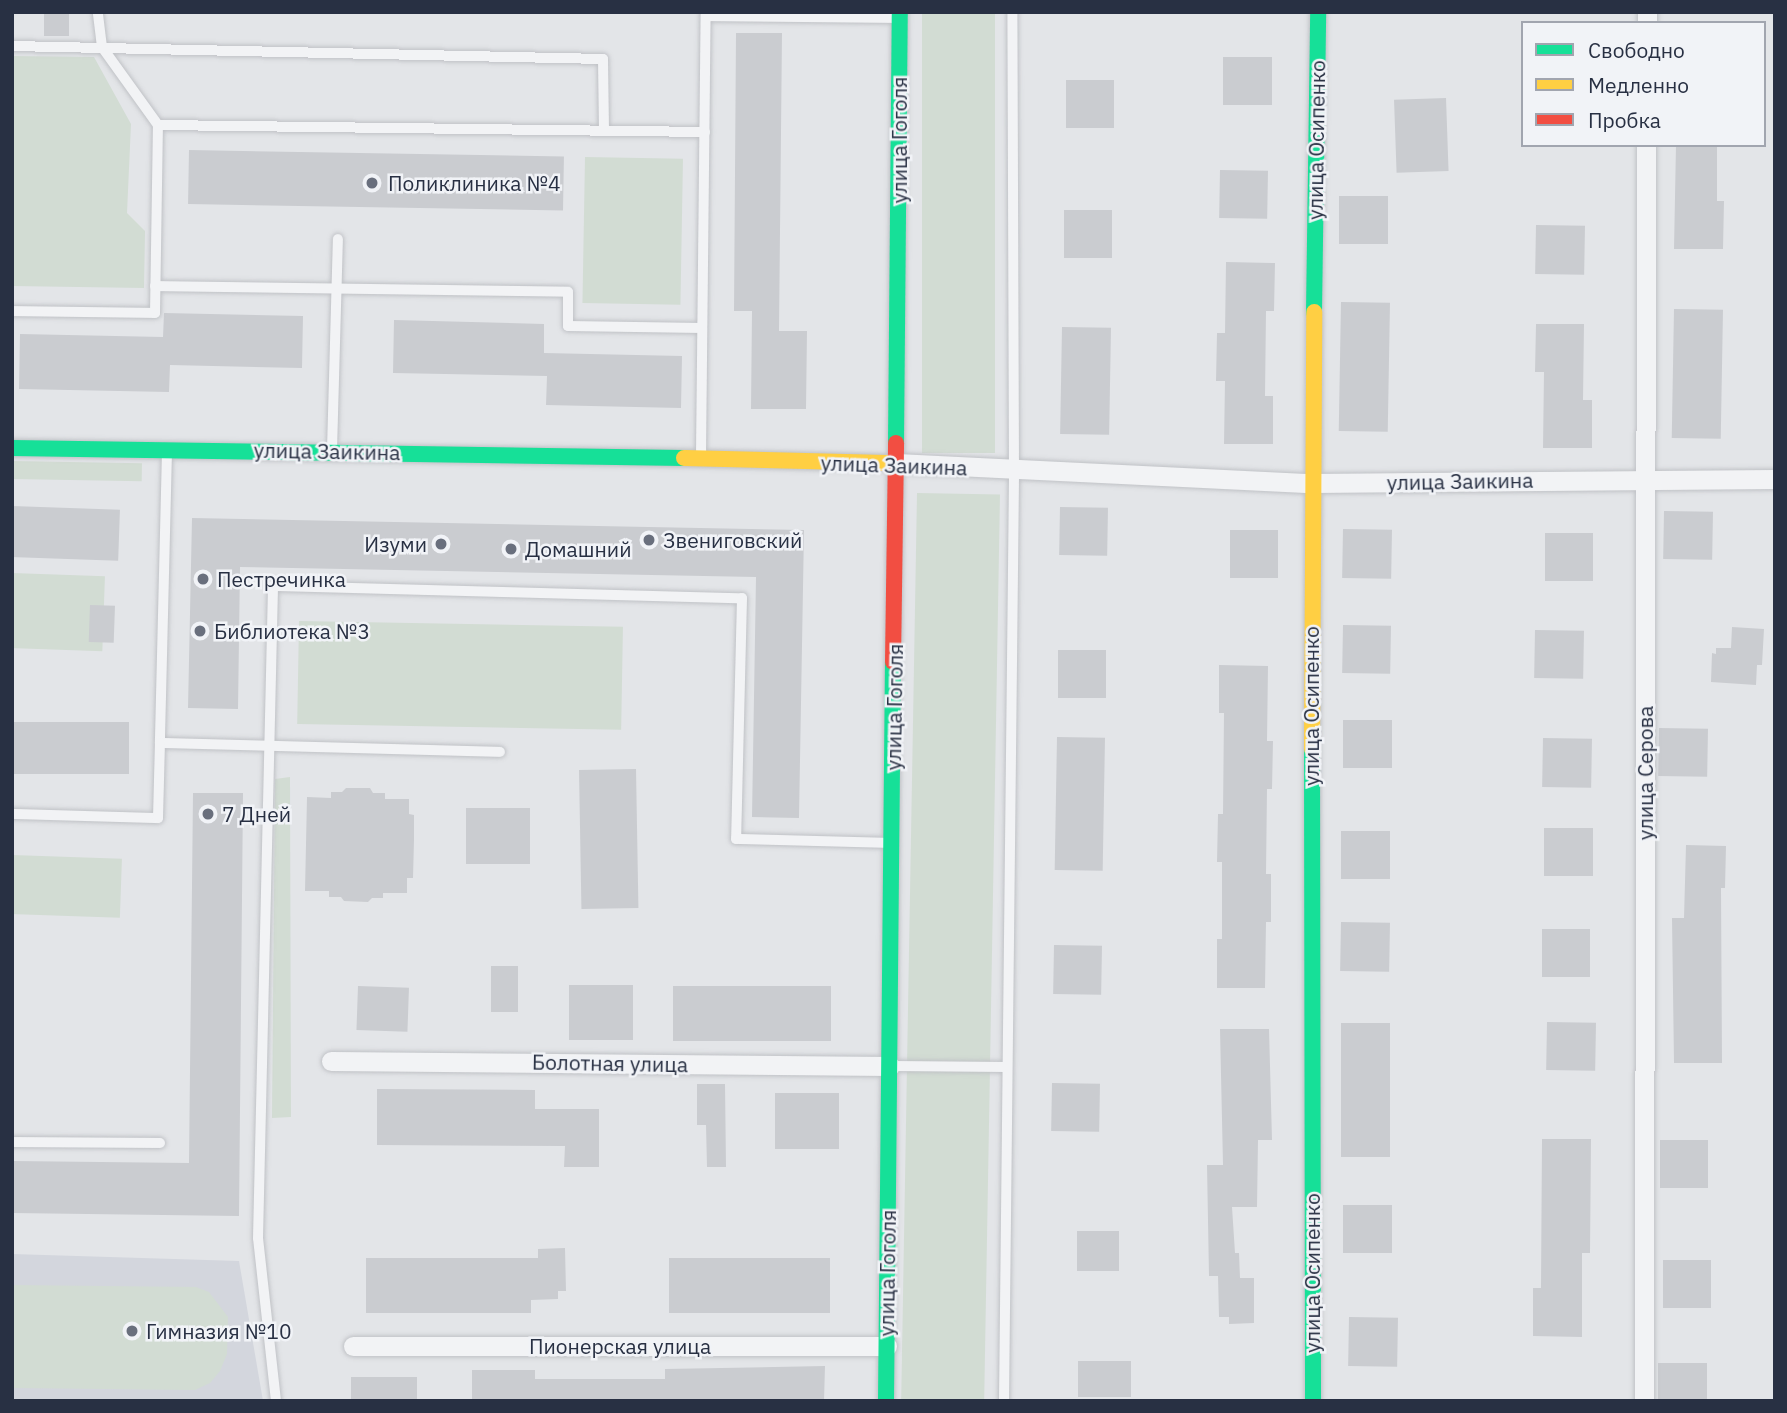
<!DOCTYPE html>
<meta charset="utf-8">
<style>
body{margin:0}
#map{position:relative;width:1787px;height:1413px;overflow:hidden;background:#e3e5e8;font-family:"IBM Plex Sans",sans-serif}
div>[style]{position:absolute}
.built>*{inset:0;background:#d3d6dd}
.green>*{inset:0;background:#d2dcd3;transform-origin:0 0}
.building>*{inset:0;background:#caccd0;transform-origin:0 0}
.roads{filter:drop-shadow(0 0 2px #c0c2c6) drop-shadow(0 0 2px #c0c2c6)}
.lane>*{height:10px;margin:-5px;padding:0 5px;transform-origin:5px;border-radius:5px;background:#f2f3f5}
.street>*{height:19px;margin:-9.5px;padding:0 9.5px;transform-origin:9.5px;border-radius:9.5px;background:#f2f3f5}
.fast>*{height:16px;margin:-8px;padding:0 8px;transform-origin:8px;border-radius:8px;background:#16e098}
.slow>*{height:16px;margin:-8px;padding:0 8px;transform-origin:8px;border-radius:8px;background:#ffcf43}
.jam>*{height:16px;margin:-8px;padding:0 8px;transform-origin:8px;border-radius:8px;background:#f24e42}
.dots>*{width:19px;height:19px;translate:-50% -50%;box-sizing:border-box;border:4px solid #f1f3f7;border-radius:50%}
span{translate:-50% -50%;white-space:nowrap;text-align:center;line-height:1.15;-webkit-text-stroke:5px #f1f3f7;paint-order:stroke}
.street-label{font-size:21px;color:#283043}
.poi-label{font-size:21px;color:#283043}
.left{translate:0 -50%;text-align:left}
.right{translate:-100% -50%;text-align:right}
.frame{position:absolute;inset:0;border:14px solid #283043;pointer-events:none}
.legend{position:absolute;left:1521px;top:21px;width:245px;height:126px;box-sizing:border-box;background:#f1f3f7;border:2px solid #a1a5af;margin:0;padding:9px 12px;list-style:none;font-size:21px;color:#283043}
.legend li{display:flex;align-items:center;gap:14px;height:35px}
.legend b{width:35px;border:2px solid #a1a5af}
</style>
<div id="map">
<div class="built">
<i style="clip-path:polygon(12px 1254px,239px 1261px,263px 1401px,12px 1401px)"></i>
</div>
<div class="green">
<i style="left:922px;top:12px;width:73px;height:441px"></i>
<i style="clip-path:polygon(12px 56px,94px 57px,131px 124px,127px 213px,145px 231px,144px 288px,12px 286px)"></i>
<i style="left:585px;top:157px;width:98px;height:146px;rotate:1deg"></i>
<i style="left:12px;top:461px;width:130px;height:18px;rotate:1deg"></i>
<i style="left:917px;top:493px;width:83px;height:908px;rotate:1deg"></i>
<i style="left:12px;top:573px;width:93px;height:75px;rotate:2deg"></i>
<i style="left:299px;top:621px;width:324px;height:103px;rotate:1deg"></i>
<i style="clip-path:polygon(290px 777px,291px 1117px,272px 1118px,275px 779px)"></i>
<i style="left:12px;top:855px;width:110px;height:59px;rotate:2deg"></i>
<i style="clip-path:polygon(12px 1285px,196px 1287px,209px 1292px,228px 1317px,227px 1354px,220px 1371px,210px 1383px,195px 1390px,12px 1388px)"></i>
</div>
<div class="building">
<i style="left:44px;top:12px;width:25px;height:24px"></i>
<i style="clip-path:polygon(736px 33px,782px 33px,779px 331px,807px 331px,806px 409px,751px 409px,752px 311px,734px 311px)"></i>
<i style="left:1223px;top:57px;width:49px;height:48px"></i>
<i style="left:1066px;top:80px;width:48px;height:48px"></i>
<i style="left:1446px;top:98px;width:73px;height:52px;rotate:88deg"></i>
<i style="clip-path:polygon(1676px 145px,1717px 145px,1717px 201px,1724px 201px,1723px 249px,1674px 249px)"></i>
<i style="left:189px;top:150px;width:375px;height:54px;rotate:1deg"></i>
<i style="left:1220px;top:170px;width:48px;height:48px;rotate:1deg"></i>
<i style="left:1339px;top:196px;width:49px;height:48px"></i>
<i style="left:1064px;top:210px;width:48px;height:48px"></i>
<i style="left:1536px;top:225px;width:49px;height:49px;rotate:1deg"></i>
<i style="clip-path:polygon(1226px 262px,1275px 263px,1274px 311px,1266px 311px,1265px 396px,1273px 396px,1273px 444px,1224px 444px,1225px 381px,1216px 381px,1217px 333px,1225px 333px)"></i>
<i style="left:1341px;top:302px;width:49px;height:129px;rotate:1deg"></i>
<i style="left:1674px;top:309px;width:49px;height:129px;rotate:1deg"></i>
<i style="clip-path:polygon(164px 313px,303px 316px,302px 368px,170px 365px,169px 392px,19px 389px,20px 334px,163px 337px)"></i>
<i style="clip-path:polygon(394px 320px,544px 324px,544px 353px,682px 356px,681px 408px,546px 405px,547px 376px,393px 373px)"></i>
<i style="clip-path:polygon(1536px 324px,1584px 324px,1583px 400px,1592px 400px,1592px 448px,1543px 448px,1544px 372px,1535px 372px)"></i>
<i style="left:1062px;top:327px;width:49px;height:107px;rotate:1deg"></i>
<i style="left:12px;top:506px;width:108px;height:51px;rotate:2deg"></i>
<i style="left:1060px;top:507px;width:48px;height:48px;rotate:1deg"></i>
<i style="left:1664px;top:511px;width:49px;height:48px;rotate:1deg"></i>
<i style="clip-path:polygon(192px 518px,804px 530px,799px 818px,752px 817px,756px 577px,240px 567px,238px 709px,188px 708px)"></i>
<i style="left:1343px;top:529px;width:49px;height:49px;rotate:1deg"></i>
<i style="left:1230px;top:530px;width:48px;height:48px"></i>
<i style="left:1545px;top:533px;width:48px;height:48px"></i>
<i style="left:90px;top:605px;width:25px;height:37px;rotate:2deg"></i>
<i style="left:1343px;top:625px;width:48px;height:48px;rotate:1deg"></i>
<i style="clip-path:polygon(1732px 627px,1764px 629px,1762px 665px,1757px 665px,1756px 685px,1711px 682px,1712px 653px,1716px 654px,1716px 648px,1731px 648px)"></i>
<i style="left:1535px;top:630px;width:49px;height:48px;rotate:1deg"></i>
<i style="left:1058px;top:650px;width:48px;height:48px"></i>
<i style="clip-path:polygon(1219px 665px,1268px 666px,1267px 741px,1273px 741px,1272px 789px,1267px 789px,1266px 874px,1271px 874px,1271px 922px,1266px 922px,1265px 988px,1217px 988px,1217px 939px,1222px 939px,1222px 862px,1217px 862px,1218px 814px,1223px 814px,1224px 713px,1219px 713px)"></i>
<i style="left:1343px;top:720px;width:49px;height:48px"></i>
<i style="left:12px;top:722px;width:117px;height:52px"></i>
<i style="left:1659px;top:728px;width:49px;height:48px;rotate:1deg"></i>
<i style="left:1057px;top:737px;width:48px;height:133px;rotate:1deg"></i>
<i style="left:1543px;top:738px;width:49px;height:49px;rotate:1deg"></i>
<i style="left:636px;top:769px;width:139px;height:57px;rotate:89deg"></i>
<i style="clip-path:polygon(346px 788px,370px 788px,373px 793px,385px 793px,385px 799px,409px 799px,409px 814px,414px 815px,414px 840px,413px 878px,407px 878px,407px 893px,383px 893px,383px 898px,372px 898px,368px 902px,344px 901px,341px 897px,329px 897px,329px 891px,305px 891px,307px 797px,331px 798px,331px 792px,342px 792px)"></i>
<i style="clip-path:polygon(193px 793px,243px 793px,239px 1216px,12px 1213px,12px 1161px,189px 1163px)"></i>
<i style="left:466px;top:808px;width:64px;height:56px"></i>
<i style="left:1544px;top:828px;width:49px;height:48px"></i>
<i style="left:1341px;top:831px;width:49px;height:48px"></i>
<i style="clip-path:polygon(1686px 845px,1726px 846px,1725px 888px,1721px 888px,1722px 1063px,1674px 1063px,1672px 918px,1684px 918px)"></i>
<i style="left:1341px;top:922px;width:49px;height:49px;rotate:1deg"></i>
<i style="left:1542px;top:929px;width:48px;height:48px"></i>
<i style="left:1054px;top:945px;width:48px;height:49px;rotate:1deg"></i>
<i style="left:491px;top:966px;width:27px;height:46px"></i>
<i style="left:569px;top:985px;width:64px;height:55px"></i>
<i style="left:358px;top:986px;width:51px;height:44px;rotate:2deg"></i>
<i style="left:673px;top:986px;width:158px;height:55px"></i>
<i style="left:1547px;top:1022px;width:49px;height:48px;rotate:1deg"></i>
<i style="left:1341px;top:1023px;width:49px;height:134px"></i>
<i style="clip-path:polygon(1220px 1029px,1269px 1029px,1272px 1140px,1258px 1140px,1257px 1207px,1232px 1207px,1235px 1253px,1239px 1253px,1240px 1278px,1254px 1278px,1254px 1323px,1229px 1324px,1229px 1317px,1219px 1317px,1218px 1276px,1209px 1276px,1207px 1165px,1223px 1165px)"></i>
<i style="left:1052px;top:1083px;width:48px;height:48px;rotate:1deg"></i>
<i style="clip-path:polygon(697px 1084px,725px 1084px,726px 1167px,707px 1167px,706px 1125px,697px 1125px)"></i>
<i style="clip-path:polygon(377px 1089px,535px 1090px,535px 1109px,599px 1109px,599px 1167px,564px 1167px,565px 1146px,377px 1145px)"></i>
<i style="left:775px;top:1093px;width:64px;height:56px"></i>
<i style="clip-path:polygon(1542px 1139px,1591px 1139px,1590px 1253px,1582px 1253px,1582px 1337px,1533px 1336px,1533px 1288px,1541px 1288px)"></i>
<i style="left:1660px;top:1140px;width:48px;height:48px"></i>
<i style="left:1343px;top:1205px;width:49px;height:48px"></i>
<i style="left:1077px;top:1231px;width:42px;height:40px"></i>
<i style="clip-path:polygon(565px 1248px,566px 1291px,558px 1291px,558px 1299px,531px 1300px,531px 1313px,366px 1313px,366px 1258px,538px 1258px,538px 1249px)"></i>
<i style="left:669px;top:1258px;width:161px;height:55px"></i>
<i style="left:1663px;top:1260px;width:48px;height:48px"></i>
<i style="left:1349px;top:1317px;width:49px;height:49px;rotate:1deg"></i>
<i style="left:1078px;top:1361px;width:53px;height:36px"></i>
<i style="left:1658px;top:1363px;width:49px;height:38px"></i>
<i style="clip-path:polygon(825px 1366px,824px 1401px,472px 1401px,472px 1370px,535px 1370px,535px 1379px,665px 1379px,665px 1369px)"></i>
<i style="left:417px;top:1377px;width:24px;height:66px;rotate:90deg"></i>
</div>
<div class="roads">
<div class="lane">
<i style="left:706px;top:16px;width:192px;rotate:0.6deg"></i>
<i style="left:12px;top:46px;width:591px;rotate:1.26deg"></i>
<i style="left:603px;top:59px;width:70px;rotate:89.2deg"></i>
<i style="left:158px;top:125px;width:547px;rotate:0.73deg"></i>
<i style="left:155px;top:286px;width:413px;rotate:0.8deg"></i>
<i style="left:568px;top:292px;width:34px;rotate:90deg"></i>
<i style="left:568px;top:326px;width:134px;rotate:0.9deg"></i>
<i style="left:12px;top:311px;width:143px;rotate:0.8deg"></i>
<i style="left:155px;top:313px;width:188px;rotate:-89.1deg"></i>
<i style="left:158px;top:125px;width:96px;rotate:-125.7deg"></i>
<i style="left:102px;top:47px;width:35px;rotate:-97deg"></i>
<i style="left:332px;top:450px;width:211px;rotate:-88.4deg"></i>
<i style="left:167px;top:451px;width:292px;rotate:91.4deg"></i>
<i style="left:160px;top:743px;width:340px;rotate:1.5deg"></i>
<i style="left:701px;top:455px;width:443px;rotate:-89.4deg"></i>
<i style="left:12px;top:814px;width:146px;rotate:1.6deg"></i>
<i style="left:158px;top:818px;width:75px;rotate:-88.5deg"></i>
<i style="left:893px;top:1066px;width:114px;rotate:0.5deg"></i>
<i style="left:12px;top:1142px;width:148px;rotate:0.4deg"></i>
<i style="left:276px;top:1401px;width:164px;rotate:-96.3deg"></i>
<i style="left:258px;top:1238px;width:652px;rotate:-88.68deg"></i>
<i style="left:273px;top:586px;width:469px;rotate:1.5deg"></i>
<i style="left:742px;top:598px;width:241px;rotate:91.4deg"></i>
<i style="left:736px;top:839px;width:152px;rotate:1.5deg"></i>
<i style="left:1004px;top:1401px;width:930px;rotate:-89.38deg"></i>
<i style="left:1014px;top:471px;width:459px;rotate:-90.2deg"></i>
</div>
<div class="street">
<i style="left:1647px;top:23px;width:11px;rotate:-90deg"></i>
<i style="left:896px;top:463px;width:415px;rotate:2.8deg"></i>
<i style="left:1311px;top:483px;width:464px;rotate:-0.5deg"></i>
<i style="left:331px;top:1061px;width:559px;rotate:0.51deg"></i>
<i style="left:353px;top:1346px;width:534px"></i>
<i style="left:1644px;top:1401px;width:1256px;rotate:-89.91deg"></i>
</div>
<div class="fast">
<i style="left:1314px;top:312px;width:300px;rotate:-89.2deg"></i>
<i style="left:896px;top:443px;width:431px;rotate:-89.5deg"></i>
<i style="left:12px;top:448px;width:672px;rotate:0.85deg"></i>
<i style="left:1312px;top:749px;width:652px;rotate:89.91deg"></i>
<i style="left:886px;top:1401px;width:739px;rotate:-89.46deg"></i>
</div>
<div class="slow">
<i style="left:684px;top:458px;width:212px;rotate:1.4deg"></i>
<i style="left:1312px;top:749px;width:437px;rotate:-89.7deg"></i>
</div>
<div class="jam">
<i style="left:893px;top:662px;width:219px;rotate:-89.2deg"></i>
</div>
</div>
<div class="dots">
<i style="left:372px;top:183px;background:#696f7d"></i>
<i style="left:649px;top:540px;background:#696f7d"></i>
<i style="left:441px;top:544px;background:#696f7d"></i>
<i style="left:511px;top:549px;background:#696f7d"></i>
<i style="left:203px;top:579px;background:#696f7d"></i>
<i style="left:200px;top:631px;background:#696f7d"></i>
<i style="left:208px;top:814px;background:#696f7d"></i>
<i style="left:132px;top:1331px;background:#696f7d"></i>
</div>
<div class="street-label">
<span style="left:899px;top:140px;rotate:-90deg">улица Гоголя</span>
<span style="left:1316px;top:140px;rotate:-89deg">улица Осипенко</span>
<span style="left:327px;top:451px;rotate:1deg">улица Заикина</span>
<span style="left:894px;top:465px;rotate:2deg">улица Заикина</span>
<span style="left:1460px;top:481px;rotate:-1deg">улица Заикина</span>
<span style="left:1311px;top:706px;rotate:-90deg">улица Осипенко</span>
<span style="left:894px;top:707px;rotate:-89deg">улица Гоголя</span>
<span style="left:1645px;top:773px;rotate:-90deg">улица Серова</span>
<span style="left:610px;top:1063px;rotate:1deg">Болотная улица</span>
<span style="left:887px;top:1273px;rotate:-89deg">улица Гоголя</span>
<span style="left:1312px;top:1273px;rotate:-90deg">улица Осипенко</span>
<span style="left:620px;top:1346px">Пионерская улица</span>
</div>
<div class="poi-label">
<span class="left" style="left:388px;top:183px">Поликлиника №4</span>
<span class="left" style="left:663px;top:540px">Звениговский</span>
<span class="right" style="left:427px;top:544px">Изуми</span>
<span class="left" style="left:525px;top:549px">Домашний</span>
<span class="left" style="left:217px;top:579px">Пестречинка</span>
<span class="left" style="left:214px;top:631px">Библиотека №3</span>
<span class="left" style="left:222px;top:814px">7 Дней</span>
<span class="left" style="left:146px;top:1331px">Гимназия №10</span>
</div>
<div class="frame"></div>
<ul class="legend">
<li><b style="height:9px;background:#16e098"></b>Свободно</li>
<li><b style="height:9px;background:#ffcf43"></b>Медленно</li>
<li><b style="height:9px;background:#f24e42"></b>Пробка</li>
</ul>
</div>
